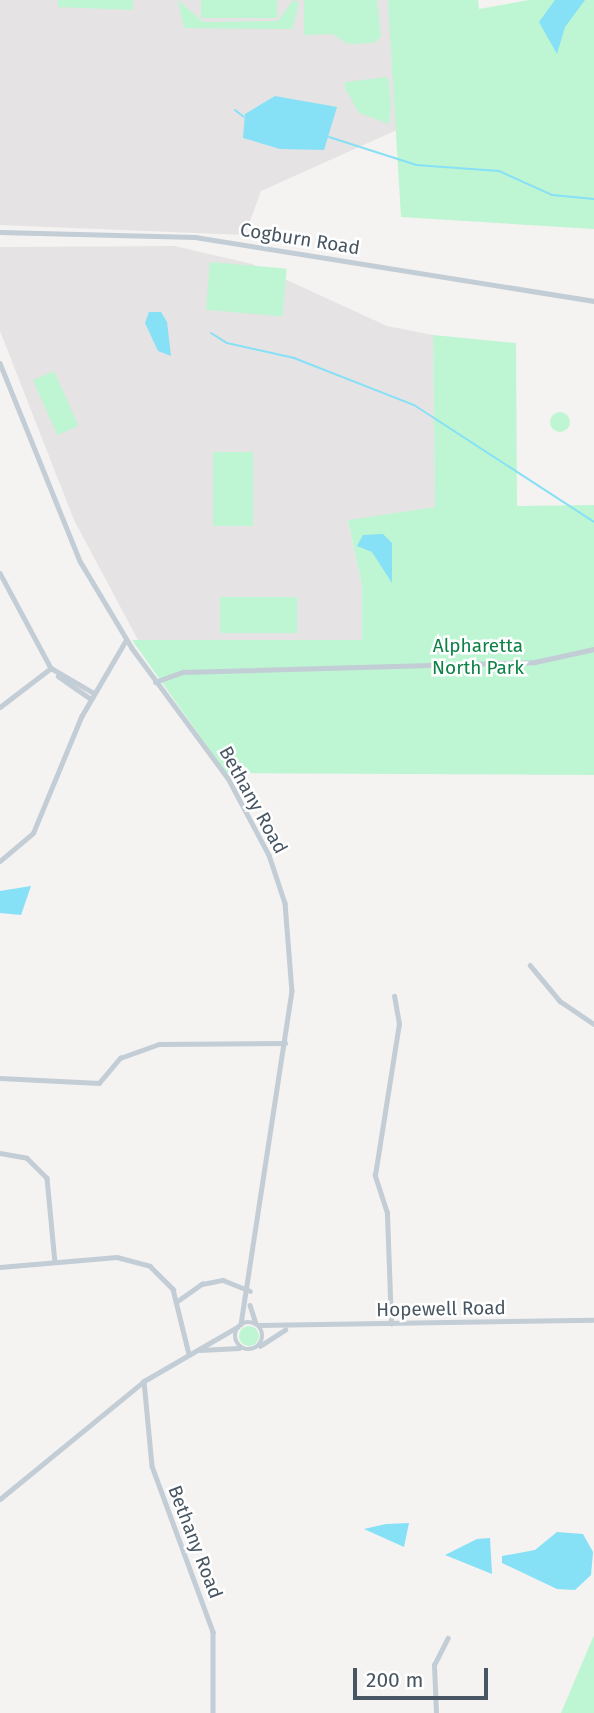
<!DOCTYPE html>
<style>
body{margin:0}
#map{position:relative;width:594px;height:1713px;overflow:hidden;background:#f5f2f2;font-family:"Fira Sans",sans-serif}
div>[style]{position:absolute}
.education>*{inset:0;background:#e6e3e4}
.green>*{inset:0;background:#bef5d3;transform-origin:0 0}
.round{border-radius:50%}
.water>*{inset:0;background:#86e0f6}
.stream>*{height:2px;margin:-1px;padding:0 1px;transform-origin:1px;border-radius:1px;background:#86e0f6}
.minor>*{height:4.5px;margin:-2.25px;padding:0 2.25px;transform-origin:2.25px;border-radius:2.25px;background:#c2cdd5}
.minor>.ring{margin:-2.25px;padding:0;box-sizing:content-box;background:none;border:4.5px solid #c2cdd5;border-radius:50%}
span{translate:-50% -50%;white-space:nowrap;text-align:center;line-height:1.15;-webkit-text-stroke:5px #fff;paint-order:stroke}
.street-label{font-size:19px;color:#475662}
.park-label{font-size:19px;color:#0d8247}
.scale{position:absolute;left:353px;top:1668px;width:135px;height:32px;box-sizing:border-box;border:4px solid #475662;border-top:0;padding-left:9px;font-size:21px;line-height:24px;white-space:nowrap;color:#475662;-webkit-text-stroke:5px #fff;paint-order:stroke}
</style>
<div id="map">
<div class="education">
<i style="clip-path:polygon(0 0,388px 0,399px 129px,261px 191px,245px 235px,0 225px)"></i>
<i style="clip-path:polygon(175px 246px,252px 264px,387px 326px,433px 335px,435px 507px,348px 521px,362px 586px,363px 640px,138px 640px,74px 520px,0 331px,0 247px)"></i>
</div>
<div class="green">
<i style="clip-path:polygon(58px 0,133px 0,133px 10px,58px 7px)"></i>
<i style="clip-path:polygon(178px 0,203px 22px,278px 21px,293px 0,299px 3px,292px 29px,184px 28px)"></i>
<i style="left:201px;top:0;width:76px;height:18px"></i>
<i style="clip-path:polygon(304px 0,377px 0,381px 36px,374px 43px,348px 44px,332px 34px,304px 35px)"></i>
<i style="clip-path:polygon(388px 0,478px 0,479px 9px,529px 0,594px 0,594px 229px,401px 217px)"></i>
<i style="clip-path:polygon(388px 77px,391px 102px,389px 124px,359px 113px,345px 88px,345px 82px)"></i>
<i style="left:210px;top:262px;width:77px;height:48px;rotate:5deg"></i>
<i style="clip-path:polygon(433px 335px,516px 343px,517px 506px,594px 505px,594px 775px,226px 773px,132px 640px,362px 640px,362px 586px,348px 520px,435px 507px)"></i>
<i style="left:54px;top:371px;width:60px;height:23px;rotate:66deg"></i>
<i class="round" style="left:550px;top:412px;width:20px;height:20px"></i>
<i style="left:213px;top:452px;width:40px;height:74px"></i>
<i style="left:297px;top:597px;width:36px;height:77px;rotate:90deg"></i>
<i class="round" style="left:239px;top:1326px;width:20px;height:20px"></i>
<i style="clip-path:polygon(594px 1635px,594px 1713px,561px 1713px)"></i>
</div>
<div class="water">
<i style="clip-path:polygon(555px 0,585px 0,565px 27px,557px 54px,539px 22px)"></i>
<i style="clip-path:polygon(275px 96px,337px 107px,324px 150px,280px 149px,243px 138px,245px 114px)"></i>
<i style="clip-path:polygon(149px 312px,161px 312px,167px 322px,171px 356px,158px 351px,145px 323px)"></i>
<i style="clip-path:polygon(383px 534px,392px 543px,392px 583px,372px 552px,357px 546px,363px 535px)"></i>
<i style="clip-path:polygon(31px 886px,21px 915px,0 913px,0 891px)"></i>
<i style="clip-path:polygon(409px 1523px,404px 1547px,364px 1529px,386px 1524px)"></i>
<i style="clip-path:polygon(557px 1532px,583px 1534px,593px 1552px,591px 1575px,575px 1590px,557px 1589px,502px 1563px,502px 1556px,535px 1550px)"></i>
<i style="clip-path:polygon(490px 1538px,492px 1574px,445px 1555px,477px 1539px)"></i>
</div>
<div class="stream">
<i style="left:235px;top:110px;width:11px;rotate:38deg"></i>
<i style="left:329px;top:137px;width:91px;rotate:17.8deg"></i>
<i style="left:416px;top:165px;width:83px;rotate:4.1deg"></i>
<i style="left:499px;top:171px;width:58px;rotate:24.4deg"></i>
<i style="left:552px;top:195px;width:42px;rotate:5.4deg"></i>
<i style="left:211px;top:333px;width:19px;rotate:32deg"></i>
<i style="left:227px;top:343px;width:69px;rotate:12.6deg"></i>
<i style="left:294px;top:358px;width:129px;rotate:21.4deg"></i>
<i style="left:414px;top:405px;width:215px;rotate:33deg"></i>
</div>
<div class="minor">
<i style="left:0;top:232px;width:195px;rotate:1.5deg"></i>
<i style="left:195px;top:237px;width:404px;rotate:9.1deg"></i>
<i style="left:0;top:363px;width:214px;rotate:68deg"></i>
<i style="left:80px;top:561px;width:101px;rotate:59.1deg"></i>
<i style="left:132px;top:648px;width:162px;rotate:53.6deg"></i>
<i style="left:228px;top:778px;width:87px;rotate:62deg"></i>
<i style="left:269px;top:855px;width:51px;rotate:71.6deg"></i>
<i style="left:285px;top:903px;width:88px;rotate:85.5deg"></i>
<i style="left:292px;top:991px;width:337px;rotate:98.7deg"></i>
<i style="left:0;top:573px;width:108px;rotate:61.8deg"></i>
<i style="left:51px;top:668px;width:50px;rotate:30.2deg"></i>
<i style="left:58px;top:676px;width:40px;rotate:34.9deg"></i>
<i style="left:155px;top:682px;width:30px;rotate:-20deg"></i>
<i style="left:183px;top:672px;width:352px;rotate:-1.6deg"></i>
<i style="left:535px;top:662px;width:60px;rotate:-12.4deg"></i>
<i style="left:0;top:707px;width:64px;rotate:-37.4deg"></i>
<i style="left:0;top:861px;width:43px;rotate:-40.3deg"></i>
<i style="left:33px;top:833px;width:126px;rotate:-67.5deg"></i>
<i style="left:81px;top:717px;width:89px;rotate:-59.7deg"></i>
<i style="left:530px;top:965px;width:47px;rotate:50.2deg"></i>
<i style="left:560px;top:1001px;width:41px;rotate:34.1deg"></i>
<i style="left:0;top:1078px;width:99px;rotate:2.9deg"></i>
<i style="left:99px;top:1083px;width:33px;rotate:-50deg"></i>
<i style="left:120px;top:1058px;width:41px;rotate:-19.7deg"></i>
<i style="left:159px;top:1044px;width:126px;rotate:-0.5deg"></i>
<i style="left:0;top:1153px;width:27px;rotate:10deg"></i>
<i style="left:27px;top:1158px;width:28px;rotate:45deg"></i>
<i style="left:47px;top:1178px;width:84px;rotate:84.6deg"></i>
<i style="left:0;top:1267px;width:117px;rotate:-4.9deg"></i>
<i style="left:117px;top:1257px;width:34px;rotate:15deg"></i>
<i style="left:150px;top:1266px;width:33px;rotate:45deg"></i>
<i style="left:173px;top:1289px;width:67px;rotate:76.2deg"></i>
<i style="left:176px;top:1302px;width:32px;rotate:-35deg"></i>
<i style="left:202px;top:1284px;width:21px;rotate:-11deg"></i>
<i style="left:223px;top:1280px;width:29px;rotate:22deg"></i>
<i style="left:250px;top:1305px;width:19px;rotate:72deg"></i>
<i class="ring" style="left:235px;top:1322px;width:23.5px;height:23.5px"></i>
<i style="left:391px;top:1324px;width:111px;rotate:-92.1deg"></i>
<i style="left:387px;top:1213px;width:40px;rotate:-108deg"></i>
<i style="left:375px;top:1175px;width:153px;rotate:-81deg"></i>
<i style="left:399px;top:1024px;width:28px;rotate:-100deg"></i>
<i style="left:259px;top:1325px;width:335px;rotate:-0.9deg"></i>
<i style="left:260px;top:1346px;width:30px;rotate:-33deg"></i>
<i style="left:200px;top:1350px;width:39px;rotate:-3deg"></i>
<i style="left:144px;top:1381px;width:85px;rotate:84.6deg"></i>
<i style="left:152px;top:1466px;width:177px;rotate:69.8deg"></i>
<i style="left:213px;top:1632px;width:81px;rotate:90deg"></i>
<i style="left:0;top:1499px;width:186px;rotate:-39.3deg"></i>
<i style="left:144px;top:1381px;width:108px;rotate:-30.1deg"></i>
<i style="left:436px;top:1713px;width:48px;rotate:-92.4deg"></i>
<i style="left:434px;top:1665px;width:30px;rotate:-63deg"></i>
</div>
<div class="street-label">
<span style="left:300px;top:239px;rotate:9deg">Cogburn Road</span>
<span style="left:253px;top:800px;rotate:61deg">Bethany Road</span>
<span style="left:441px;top:1309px;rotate:-1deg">Hopewell Road</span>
<span style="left:195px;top:1542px;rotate:69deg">Bethany Road</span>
</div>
<div class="park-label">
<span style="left:478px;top:657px">Alpharetta<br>North Park</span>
</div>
<div class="scale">200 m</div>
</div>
